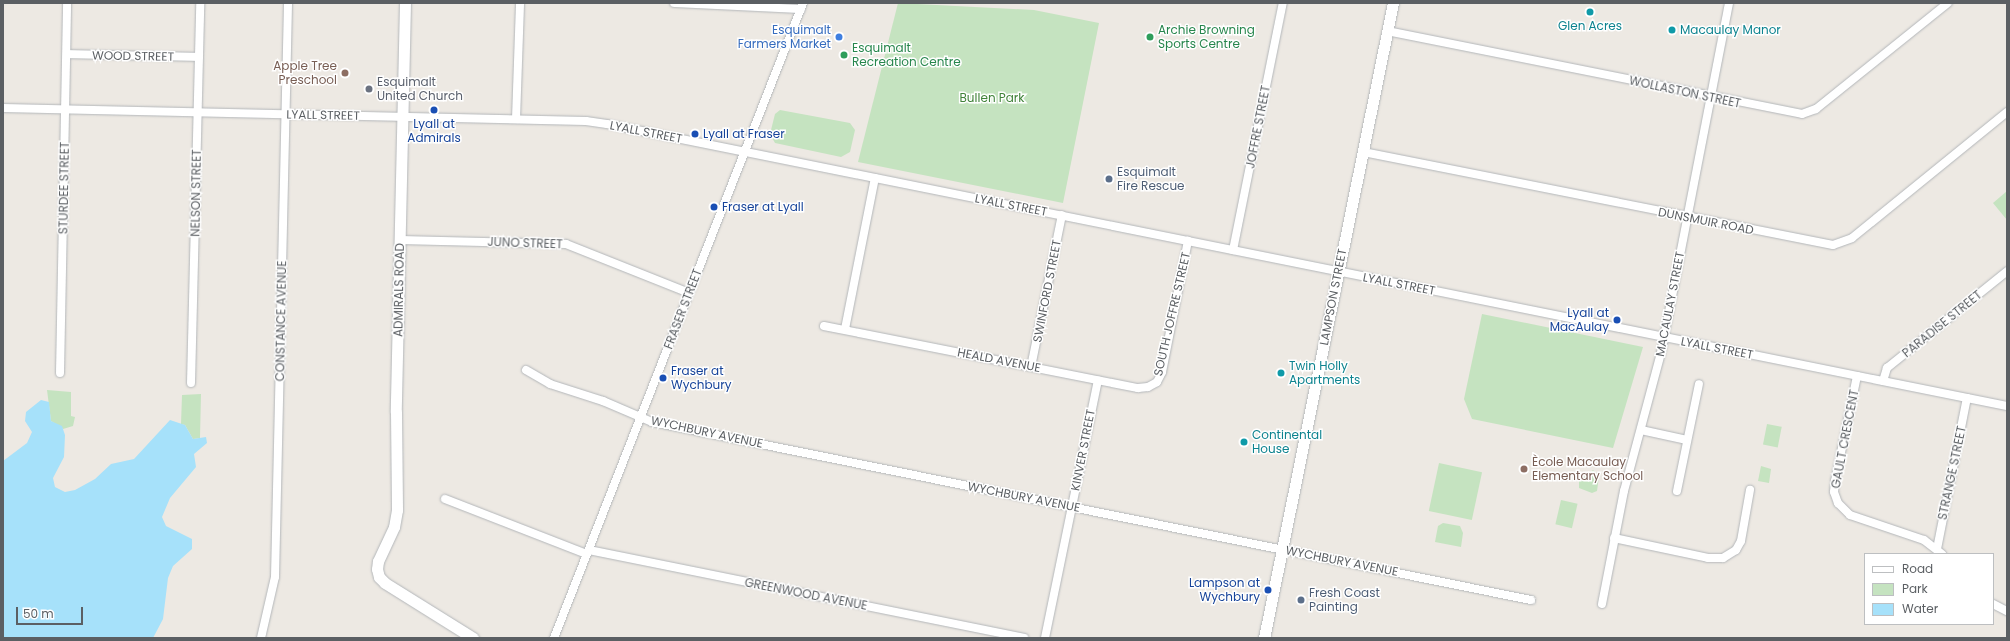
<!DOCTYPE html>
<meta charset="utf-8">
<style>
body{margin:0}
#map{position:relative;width:2010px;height:641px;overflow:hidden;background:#ede9e3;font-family:Poppins,sans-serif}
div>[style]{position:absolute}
.green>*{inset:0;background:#c5e3c0;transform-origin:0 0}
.water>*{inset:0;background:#a6e1fa}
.roads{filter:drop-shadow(0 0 1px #b3b6b9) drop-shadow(0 0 1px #b3b6b9)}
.street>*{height:8px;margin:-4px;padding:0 4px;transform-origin:4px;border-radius:4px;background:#fff}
.secondary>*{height:11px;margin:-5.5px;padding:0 5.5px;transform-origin:5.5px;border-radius:5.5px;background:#fff}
.dots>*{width:11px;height:11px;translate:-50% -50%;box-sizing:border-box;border:2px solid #fff;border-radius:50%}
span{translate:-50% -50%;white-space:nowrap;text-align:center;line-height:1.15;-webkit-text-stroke:3px #fff;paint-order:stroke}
.culture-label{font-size:12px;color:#0d838f}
.left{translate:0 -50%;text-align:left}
.shop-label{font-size:12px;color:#366cbe}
.right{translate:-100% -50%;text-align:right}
.leisure-label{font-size:12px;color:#27864d}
.street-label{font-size:12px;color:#5b5f63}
.education-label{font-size:12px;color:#785e54}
.worship-label{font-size:12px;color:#5b616d}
.park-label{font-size:12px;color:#41833a}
.transit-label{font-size:12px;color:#164399}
.service-label{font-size:12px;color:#4e5e75}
.frame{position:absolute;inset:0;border:4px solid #5b5f63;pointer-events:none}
.legend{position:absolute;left:1864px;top:553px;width:130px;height:72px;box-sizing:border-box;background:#fff;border:1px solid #bdbfc1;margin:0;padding:5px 7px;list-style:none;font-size:12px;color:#5b5f63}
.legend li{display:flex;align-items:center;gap:8px;height:20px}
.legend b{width:20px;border:1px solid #bdbfc1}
.scale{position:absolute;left:16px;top:607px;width:67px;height:18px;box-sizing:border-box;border:2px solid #5b5f63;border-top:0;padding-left:5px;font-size:12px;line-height:14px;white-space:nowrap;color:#5b5f63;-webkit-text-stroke:3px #fff;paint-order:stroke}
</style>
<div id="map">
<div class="green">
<i style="clip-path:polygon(898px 3px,1034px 10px,1099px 23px,1063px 203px,858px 162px)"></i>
<i style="clip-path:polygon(780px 110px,850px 123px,855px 130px,850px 152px,841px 157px,775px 143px,770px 134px,775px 114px)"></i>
<i style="clip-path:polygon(2007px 191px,2007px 220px,1993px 203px)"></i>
<i style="clip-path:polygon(1482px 314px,1643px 347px,1613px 448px,1472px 419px,1464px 399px)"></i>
<i style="clip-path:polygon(47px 390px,71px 392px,71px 416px,75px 417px,73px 426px,63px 429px,51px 421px)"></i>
<i style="clip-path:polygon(201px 394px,200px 438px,193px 439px,185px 425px,181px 424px,182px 395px)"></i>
<i style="left:1767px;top:424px;width:15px;height:21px;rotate:11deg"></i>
<i style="left:1439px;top:463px;width:44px;height:49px;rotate:12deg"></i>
<i style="clip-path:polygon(1761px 466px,1771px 469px,1769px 483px,1758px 481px)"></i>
<i style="clip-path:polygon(1593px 470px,1599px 476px,1597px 491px,1592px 493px,1579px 488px,1579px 481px)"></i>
<i style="left:1561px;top:500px;width:17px;height:25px;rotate:13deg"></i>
<i style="clip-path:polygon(1443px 523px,1460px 526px,1463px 533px,1461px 547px,1435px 542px,1438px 526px)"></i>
</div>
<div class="water">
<i style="clip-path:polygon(41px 400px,49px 402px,51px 421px,62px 426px,65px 435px,64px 457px,53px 478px,55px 487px,65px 492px,75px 490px,95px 479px,111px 464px,134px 459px,170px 420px,185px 425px,193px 439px,206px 437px,207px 443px,194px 454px,196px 467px,170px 498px,162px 517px,166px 526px,192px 539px,192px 549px,173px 566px,168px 578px,163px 619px,153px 638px,3px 638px,3px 461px,27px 443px,32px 432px,25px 421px,26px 412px)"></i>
</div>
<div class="roads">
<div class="street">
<i style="left:674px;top:3px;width:127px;rotate:2.7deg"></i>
<i style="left:1387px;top:31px;width:423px;rotate:11.3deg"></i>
<i style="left:1802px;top:114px;width:15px;rotate:-20deg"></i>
<i style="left:1816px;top:109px;width:169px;rotate:-38.8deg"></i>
<i style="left:67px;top:54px;width:132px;rotate:1.3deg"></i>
<i style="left:3px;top:108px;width:583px;rotate:1.28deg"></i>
<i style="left:586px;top:121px;width:21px;rotate:8deg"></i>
<i style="left:607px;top:124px;width:1428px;rotate:11.39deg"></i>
<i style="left:516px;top:119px;width:116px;rotate:-88deg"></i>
<i style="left:1363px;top:152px;width:479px;rotate:11.2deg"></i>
<i style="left:1833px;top:245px;width:20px;rotate:-20deg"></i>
<i style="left:1852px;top:238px;width:200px;rotate:-39.1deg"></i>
<i style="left:400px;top:240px;width:166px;rotate:1.4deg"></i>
<i style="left:566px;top:244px;width:132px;rotate:21.7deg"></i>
<i style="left:1233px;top:250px;width:252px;rotate:-78.6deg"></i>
<i style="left:824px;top:326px;width:320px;rotate:11.2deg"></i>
<i style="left:1138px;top:388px;width:10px;rotate:-6deg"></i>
<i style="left:1148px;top:387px;width:10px;rotate:-29deg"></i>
<i style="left:1157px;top:382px;width:11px;rotate:-63deg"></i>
<i style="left:1162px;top:372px;width:134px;rotate:-78.8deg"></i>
<i style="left:845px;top:329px;width:154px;rotate:-78.8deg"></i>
<i style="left:1031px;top:367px;width:155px;rotate:-78.5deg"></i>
<i style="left:526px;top:370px;width:28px;rotate:30deg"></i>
<i style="left:550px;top:384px;width:56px;rotate:17.8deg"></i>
<i style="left:603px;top:401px;width:53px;rotate:23.2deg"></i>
<i style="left:652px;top:422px;width:897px;rotate:11.45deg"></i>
<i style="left:60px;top:373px;width:370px;rotate:-88.9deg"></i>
<i style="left:1857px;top:376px;width:107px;rotate:101.8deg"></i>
<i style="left:1835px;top:481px;width:11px;rotate:95deg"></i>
<i style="left:1834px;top:492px;width:12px;rotate:70deg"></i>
<i style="left:1838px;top:503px;width:17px;rotate:45deg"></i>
<i style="left:1850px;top:515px;width:78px;rotate:18.7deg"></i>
<i style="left:1924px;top:540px;width:23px;rotate:38deg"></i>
<i style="left:1883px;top:381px;width:14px;rotate:-73deg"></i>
<i style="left:1887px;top:368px;width:154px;rotate:-38.9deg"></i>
<i style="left:191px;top:383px;width:380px;rotate:-88.6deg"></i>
<i style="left:1641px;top:430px;width:47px;rotate:12.3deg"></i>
<i style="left:1677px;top:491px;width:109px;rotate:-78.4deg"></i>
<i style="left:445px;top:499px;width:152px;rotate:21.2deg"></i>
<i style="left:1614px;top:538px;width:96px;rotate:12deg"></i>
<i style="left:1708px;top:558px;width:15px"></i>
<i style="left:1723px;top:558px;width:15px;rotate:-32deg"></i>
<i style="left:1736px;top:550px;width:10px;rotate:-61deg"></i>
<i style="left:1741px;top:541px;width:52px;rotate:-80deg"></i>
<i style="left:1937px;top:549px;width:154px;rotate:-78.8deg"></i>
<i style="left:589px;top:550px;width:444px;rotate:11.4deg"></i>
<i style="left:1602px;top:604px;width:115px;rotate:-79deg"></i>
<i style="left:1624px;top:491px;width:143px;rotate:-75deg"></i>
<i style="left:1661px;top:353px;width:357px;rotate:-79deg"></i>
<i style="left:1993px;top:604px;width:16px;rotate:27deg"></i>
<i style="left:261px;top:638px;width:63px;rotate:-77.1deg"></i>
<i style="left:275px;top:577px;width:574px;rotate:-88.7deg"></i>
<i style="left:554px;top:638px;width:682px;rotate:-68.59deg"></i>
<i style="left:1045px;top:638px;width:263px;rotate:-78.4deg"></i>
</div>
<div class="secondary">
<i style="left:405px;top:3px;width:409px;rotate:91.3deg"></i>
<i style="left:396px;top:412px;width:98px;rotate:89.4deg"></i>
<i style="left:397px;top:510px;width:17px;rotate:100deg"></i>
<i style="left:394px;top:527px;width:38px;rotate:115deg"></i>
<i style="left:378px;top:561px;width:8px;rotate:97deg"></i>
<i style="left:377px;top:569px;width:8px;rotate:76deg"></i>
<i style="left:379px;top:577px;width:8px;rotate:45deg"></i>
<i style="left:385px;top:583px;width:104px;rotate:32deg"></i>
<i style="left:1264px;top:638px;width:648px;rotate:-78.52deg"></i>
</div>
</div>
<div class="dots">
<i style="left:1590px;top:12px;background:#0f9aa8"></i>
<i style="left:1672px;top:30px;background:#0f9aa8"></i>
<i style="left:839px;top:37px;background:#3f7fe0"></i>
<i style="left:1150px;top:37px;background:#2e9e5b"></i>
<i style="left:844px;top:55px;background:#2e9e5b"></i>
<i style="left:345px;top:73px;background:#8d6e63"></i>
<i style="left:369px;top:89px;background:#6b7280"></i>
<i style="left:434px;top:110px;background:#1a4fb4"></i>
<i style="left:695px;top:134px;background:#1a4fb4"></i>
<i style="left:1109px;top:179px;background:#5c6f8a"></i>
<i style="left:714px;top:207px;background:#1a4fb4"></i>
<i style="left:1617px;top:320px;background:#1a4fb4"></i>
<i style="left:1281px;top:373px;background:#0f9aa8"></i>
<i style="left:663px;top:378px;background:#1a4fb4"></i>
<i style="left:1244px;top:442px;background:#0f9aa8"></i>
<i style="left:1524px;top:469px;background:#8d6e63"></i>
<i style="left:1268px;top:590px;background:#1a4fb4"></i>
<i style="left:1301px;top:600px;background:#5c6f8a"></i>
</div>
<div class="culture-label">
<span style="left:1590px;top:26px">Glen Acres</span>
<span class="left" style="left:1680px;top:30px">Macaulay Manor</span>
<span class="left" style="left:1289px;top:373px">Twin Holly<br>Apartments</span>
<span class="left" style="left:1252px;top:442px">Continental<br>House</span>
</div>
<div class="shop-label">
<span class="right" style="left:831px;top:37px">Esquimalt<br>Farmers Market</span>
</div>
<div class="leisure-label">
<span class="left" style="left:1158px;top:37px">Archie Browning<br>Sports Centre</span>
<span class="left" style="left:852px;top:55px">Esquimalt<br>Recreation Centre</span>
</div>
<div class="street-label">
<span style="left:133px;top:56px;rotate:1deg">WOOD STREET</span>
<span style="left:1685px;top:92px;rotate:12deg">WOLLASTON STREET</span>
<span style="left:323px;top:115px;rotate:1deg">LYALL STREET</span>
<span style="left:1258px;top:127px;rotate:-79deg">JOFFRE STREET</span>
<span style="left:646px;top:132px;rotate:11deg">LYALL STREET</span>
<span style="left:64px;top:188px;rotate:-89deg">STURDEE STREET</span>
<span style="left:196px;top:193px;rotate:-89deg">NELSON STREET</span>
<span style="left:1011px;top:205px;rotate:11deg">LYALL STREET</span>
<span style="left:1706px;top:221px;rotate:11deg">DUNSMUIR ROAD</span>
<span style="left:525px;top:243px;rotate:2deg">JUNO STREET</span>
<span style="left:1399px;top:284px;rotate:11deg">LYALL STREET</span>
<span style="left:399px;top:290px;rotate:-89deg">ADMIRALS ROAD</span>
<span style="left:1047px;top:291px;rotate:-79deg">SWINFORD STREET</span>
<span style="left:1333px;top:297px;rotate:-79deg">LAMPSON STREET</span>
<span style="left:1670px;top:304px;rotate:-79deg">MACAULAY STREET</span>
<span style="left:683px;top:309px;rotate:-69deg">FRASER STREET</span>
<span style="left:1172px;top:314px;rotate:-77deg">SOUTH JOFFRE STREET</span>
<span style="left:281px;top:321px;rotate:-89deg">CONSTANCE AVENUE</span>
<span style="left:1942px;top:324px;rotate:-39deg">PARADISE STREET</span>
<span style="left:1717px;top:348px;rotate:11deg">LYALL STREET</span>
<span style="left:999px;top:360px;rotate:11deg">HEALD AVENUE</span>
<span style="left:707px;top:432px;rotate:12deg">WYCHBURY AVENUE</span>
<span style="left:1845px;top:439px;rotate:-79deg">GAULT CRESCENT</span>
<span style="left:1083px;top:450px;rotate:-79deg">KINVER STREET</span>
<span style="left:1952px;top:473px;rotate:-78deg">STRANGE STREET</span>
<span style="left:1024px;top:497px;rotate:11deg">WYCHBURY AVENUE</span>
<span style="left:1342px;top:561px;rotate:11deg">WYCHBURY AVENUE</span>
<span style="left:806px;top:594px;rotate:11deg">GREENWOOD AVENUE</span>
</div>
<div class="education-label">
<span class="right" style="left:337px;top:73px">Apple Tree<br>Preschool</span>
<span class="left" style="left:1532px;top:469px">Ècole Macaulay<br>Elementary School</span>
</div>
<div class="worship-label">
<span class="left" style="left:377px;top:89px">Esquimalt<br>United Church</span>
</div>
<div class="park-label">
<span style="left:992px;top:98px">Bullen Park</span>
</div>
<div class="transit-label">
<span style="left:434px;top:131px">Lyall at<br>Admirals</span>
<span class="left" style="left:703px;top:134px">Lyall at Fraser</span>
<span class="left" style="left:722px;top:207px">Fraser at Lyall</span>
<span class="right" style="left:1609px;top:320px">Lyall at<br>MacAulay</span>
<span class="left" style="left:671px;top:378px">Fraser at<br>Wychbury</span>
<span class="right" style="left:1260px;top:590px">Lampson at<br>Wychbury</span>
</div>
<div class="service-label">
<span class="left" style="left:1117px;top:179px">Esquimalt<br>Fire Rescue</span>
<span class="left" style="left:1309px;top:600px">Fresh Coast<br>Painting</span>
</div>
<div class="frame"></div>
<ul class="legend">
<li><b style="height:5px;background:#fff"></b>Road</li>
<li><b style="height:11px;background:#c5e3c0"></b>Park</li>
<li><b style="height:11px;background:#a6e1fa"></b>Water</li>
</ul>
<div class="scale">50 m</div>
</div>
